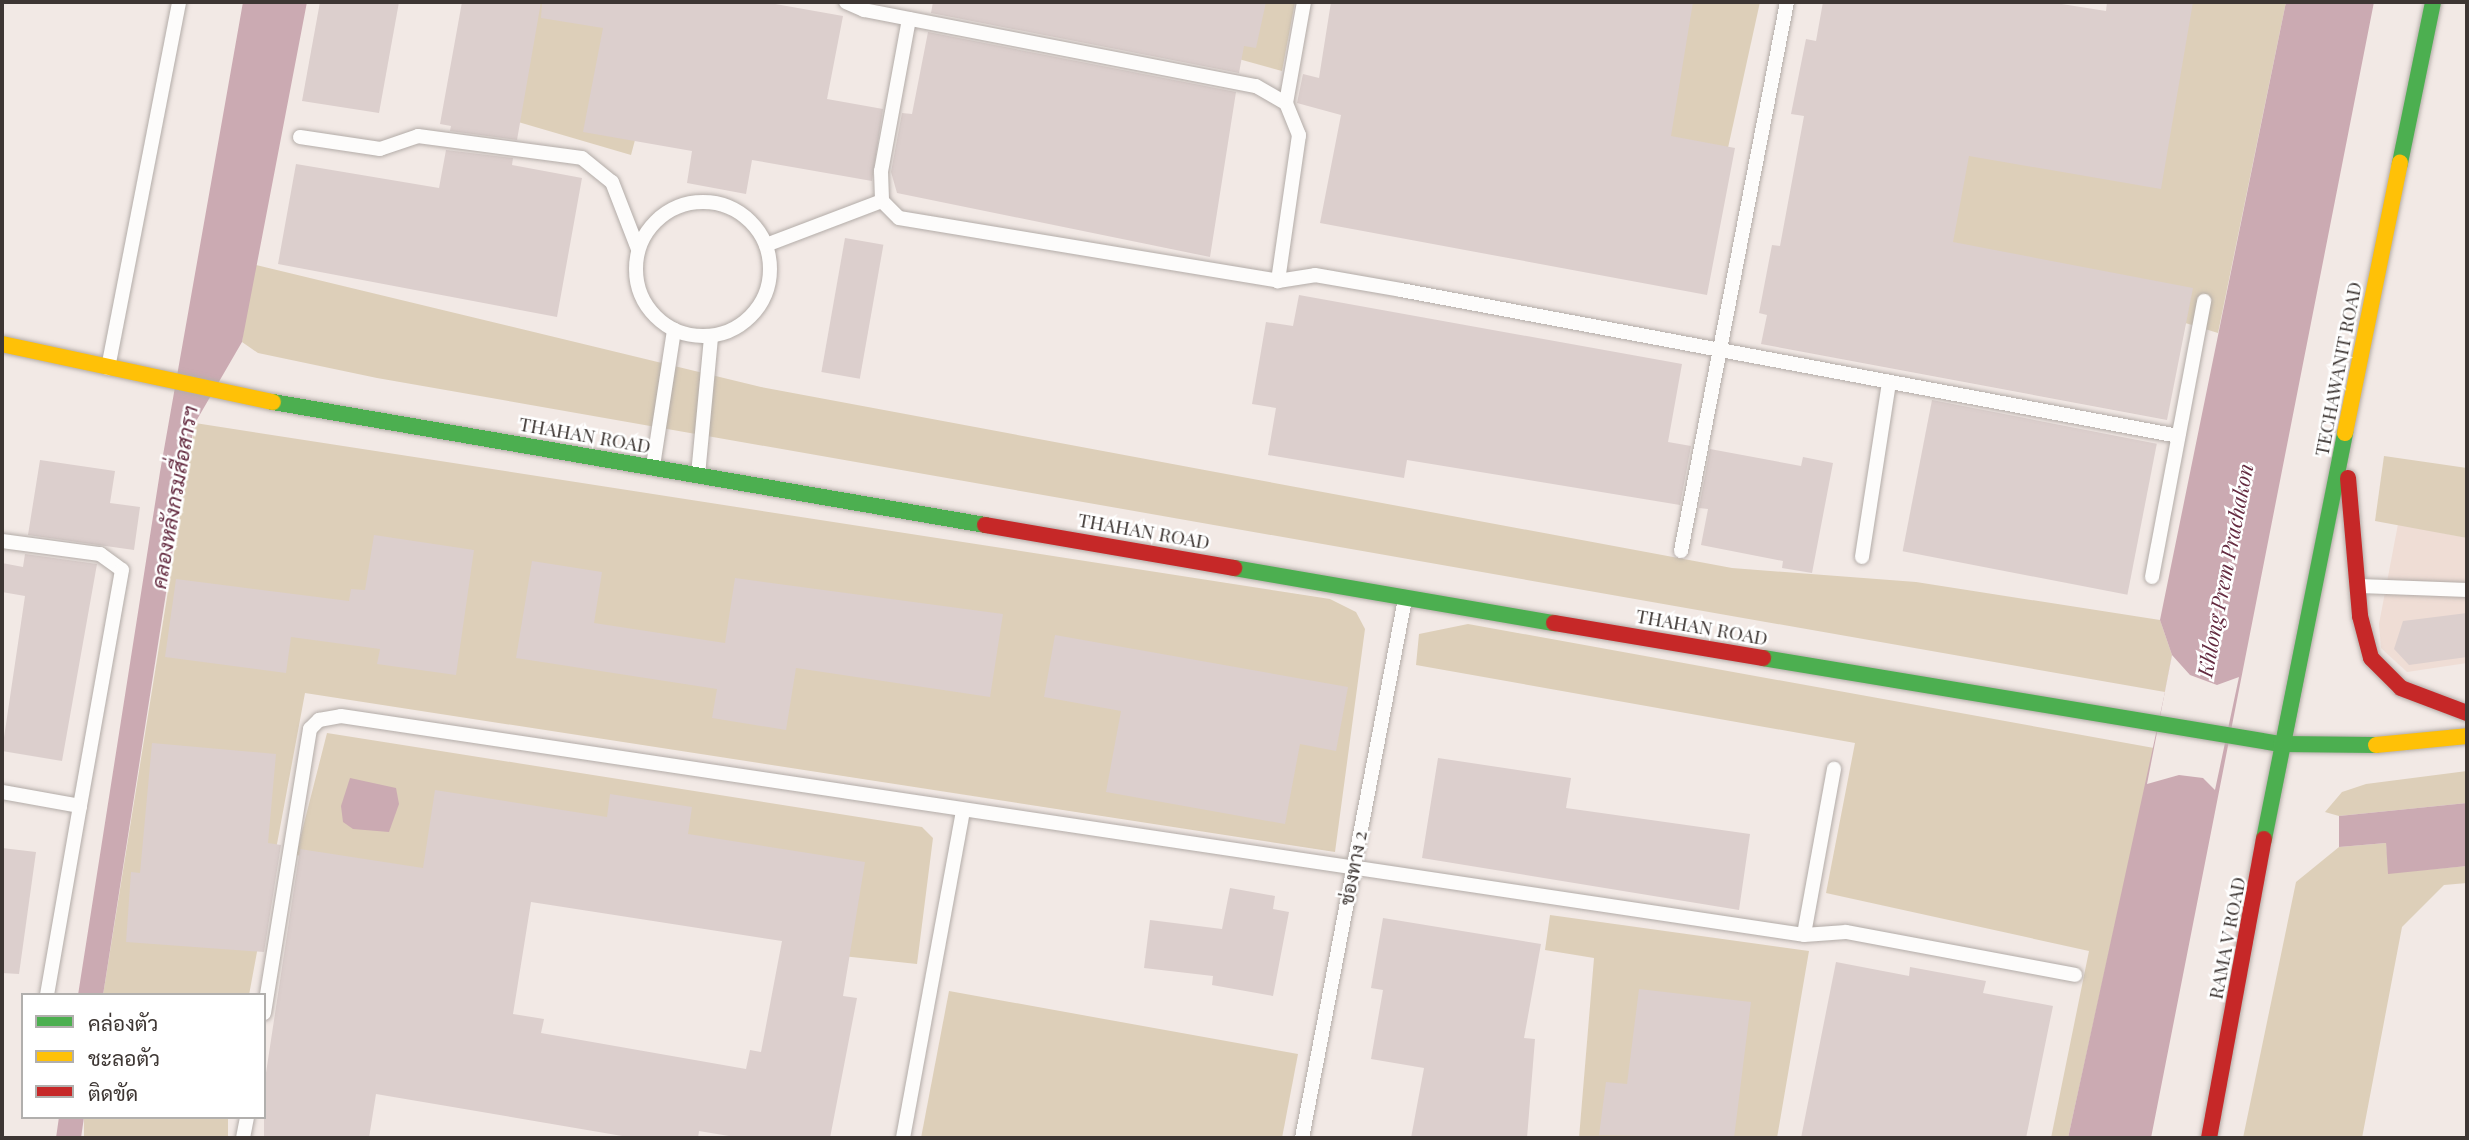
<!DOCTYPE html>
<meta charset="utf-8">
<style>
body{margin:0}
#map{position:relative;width:2469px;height:1140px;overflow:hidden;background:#f2e9e5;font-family:"Playfair Display",Sarabun,serif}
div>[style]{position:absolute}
.built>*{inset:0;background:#efddd5}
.green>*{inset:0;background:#ddcfb9;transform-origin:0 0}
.water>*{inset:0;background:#cbaab2}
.pier>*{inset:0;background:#f2e9e5}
.building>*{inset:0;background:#dccfcd;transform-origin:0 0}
.roads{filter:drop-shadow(0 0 2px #b3aca8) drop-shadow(0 0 2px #b3aca8)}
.lane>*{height:14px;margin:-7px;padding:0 7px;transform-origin:7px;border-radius:7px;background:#fdfcfb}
.lane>.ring{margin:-7px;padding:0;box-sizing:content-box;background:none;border:14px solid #fdfcfb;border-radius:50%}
.fast>*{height:16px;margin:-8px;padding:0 8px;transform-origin:8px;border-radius:8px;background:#4caf50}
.slow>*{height:16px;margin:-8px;padding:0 8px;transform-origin:8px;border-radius:8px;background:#ffc107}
.jam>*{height:16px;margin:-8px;padding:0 8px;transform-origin:8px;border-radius:8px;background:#c62828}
span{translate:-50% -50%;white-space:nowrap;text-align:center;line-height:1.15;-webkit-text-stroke:5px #fff;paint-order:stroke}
.street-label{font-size:19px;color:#3d3633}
.water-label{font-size:21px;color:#642b40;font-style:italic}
.frame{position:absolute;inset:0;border:4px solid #3d3633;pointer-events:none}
.legend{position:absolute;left:21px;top:993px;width:245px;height:126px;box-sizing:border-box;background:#fff;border:2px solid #b1afad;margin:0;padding:9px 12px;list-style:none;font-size:21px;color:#3d3633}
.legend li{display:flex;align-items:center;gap:14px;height:35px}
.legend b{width:35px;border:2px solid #b1afad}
</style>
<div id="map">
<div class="built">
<i style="clip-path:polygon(2398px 524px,2467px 538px,2467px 663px,2407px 672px,2381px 648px,2379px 624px)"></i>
</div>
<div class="green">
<i style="clip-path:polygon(526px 2px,625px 2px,619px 42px,662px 39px,631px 155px,501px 117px)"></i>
<i style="clip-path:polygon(1033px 2px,1295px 2px,1282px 71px)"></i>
<i style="clip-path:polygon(1593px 2px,1760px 2px,1724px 166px,1595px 139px)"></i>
<i style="clip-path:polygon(2178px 2px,2286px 2px,2218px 333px,1924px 243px,1969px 111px,2150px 129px)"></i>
<i style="clip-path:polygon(252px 264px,761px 387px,1210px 471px,1732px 568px,1916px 582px,2160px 620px,2172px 655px,2165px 692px,377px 378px,258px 353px,242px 342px)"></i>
<i style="clip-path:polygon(195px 423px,1330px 599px,1356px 612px,1365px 629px,1335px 852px,305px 693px,249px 995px,103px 995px)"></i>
<i style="clip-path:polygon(2384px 456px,2467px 468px,2467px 538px,2375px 521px)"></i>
<i style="clip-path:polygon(1468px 624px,2154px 748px,2068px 1138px,2051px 1138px,2089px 951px,1826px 893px,1855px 743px,1416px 665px,1419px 634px)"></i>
<i style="clip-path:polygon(327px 733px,922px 827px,933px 838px,917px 964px,833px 955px,845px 871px,435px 880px,296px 855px)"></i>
<i style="clip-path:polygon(2467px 771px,2467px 803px,2339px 816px,2325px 812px,2342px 792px,2366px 784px)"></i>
<i style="clip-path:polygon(2386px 843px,2389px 873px,2467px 866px,2467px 883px,2444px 885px,2402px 927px,2362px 1138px,2243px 1138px,2296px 882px,2339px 847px)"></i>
<i style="clip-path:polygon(1550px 915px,1809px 951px,1777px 1138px,1579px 1138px,1594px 958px,1545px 950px)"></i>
<i style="clip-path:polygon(949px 991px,1298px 1054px,1282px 1138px,921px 1138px)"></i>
<i style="left:84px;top:1117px;width:144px;height:21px"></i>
</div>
<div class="water">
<i style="clip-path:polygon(243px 2px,307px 2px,242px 342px,195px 423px,185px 472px,103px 995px,78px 995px,160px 472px)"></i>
<i style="clip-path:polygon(2286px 2px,2374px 2px,2151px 1138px,2068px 1138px,2165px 692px,2172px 655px,2160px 620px)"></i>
<i style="clip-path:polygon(350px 778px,396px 788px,399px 804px,389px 832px,353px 829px,343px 822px,341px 806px)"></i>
<i style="clip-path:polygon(2467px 803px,2467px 866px,2388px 874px,2386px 843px,2339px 847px,2339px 816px)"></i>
<i style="clip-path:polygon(59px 1117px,84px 1117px,81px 1138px,56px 1138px)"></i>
</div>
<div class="pier">
<i style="clip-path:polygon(2172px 655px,2190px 675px,2217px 685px,2239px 677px,2215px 790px,2203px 778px,2179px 775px,2147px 784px)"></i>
</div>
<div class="building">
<i style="clip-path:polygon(320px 2px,399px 2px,379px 113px,302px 101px)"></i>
<i style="clip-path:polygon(462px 2px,541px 2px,517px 140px,450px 131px,451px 126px,440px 124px)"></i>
<i style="clip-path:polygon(542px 2px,764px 2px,843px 16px,827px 99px,883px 109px,872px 181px,752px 160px,746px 194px,687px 183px,692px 151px,583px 132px,603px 28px,541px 18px)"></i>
<i style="clip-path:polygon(933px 2px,1266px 2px,1256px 48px,1244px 46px,1239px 73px,931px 13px)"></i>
<i style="clip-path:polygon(1331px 2px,1693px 2px,1671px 136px,1735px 148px,1707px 295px,1320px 223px,1341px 115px,1297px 103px,1303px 74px,1319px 78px)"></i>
<i style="clip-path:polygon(1823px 2px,2049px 2px,2106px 11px,2107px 2px,2193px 2px,2161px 189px,1969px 156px,1953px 242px,2193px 288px,2167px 420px,1761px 344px,1767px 315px,1759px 313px,1772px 245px,1780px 246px,1804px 116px,1791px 114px,1806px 39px,1816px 41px)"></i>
<i style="clip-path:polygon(928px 32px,1236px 92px,1210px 257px,897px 193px,891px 172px,902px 113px,912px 114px)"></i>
<i style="clip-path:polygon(446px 150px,513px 158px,512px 165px,582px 178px,557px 317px,278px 264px,296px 164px,439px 188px)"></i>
<i style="left:845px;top:238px;width:39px;height:136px;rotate:10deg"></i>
<i style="clip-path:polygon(1299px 295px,1682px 364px,1668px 442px,1691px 446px,1680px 505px,1407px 460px,1404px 478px,1268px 455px,1276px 408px,1252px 404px,1266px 322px,1293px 326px)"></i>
<i style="left:1932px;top:400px;width:229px;height:154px;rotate:11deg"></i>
<i style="clip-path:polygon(1710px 449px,1801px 466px,1803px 457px,1833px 463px,1812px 573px,1782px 568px,1783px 561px,1701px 545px,1708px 509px,1699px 508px)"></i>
<i style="clip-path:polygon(40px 460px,115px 471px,110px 503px,140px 507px,134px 550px,28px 535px)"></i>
<i style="clip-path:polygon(374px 535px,474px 550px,456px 675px,377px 664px,380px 649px,291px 637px,286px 673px,165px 657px,176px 579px,349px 601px,351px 589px,365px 590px)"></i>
<i style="clip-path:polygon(25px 554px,97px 564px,62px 761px,2px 751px,25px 596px,2px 592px,2px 563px,23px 567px)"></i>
<i style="clip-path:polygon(532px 561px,602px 572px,594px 623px,725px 643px,735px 578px,1003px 614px,990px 697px,796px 668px,786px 730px,712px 718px,717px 689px,516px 658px)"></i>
<i style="clip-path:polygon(2467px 613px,2467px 657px,2409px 665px,2394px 649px,2403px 621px)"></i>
<i style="clip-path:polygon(1055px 635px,1348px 687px,1336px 751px,1300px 744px,1285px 824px,1106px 792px,1121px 711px,1044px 697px)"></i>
<i style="clip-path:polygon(152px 743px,276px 754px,268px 843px,281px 845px,264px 952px,126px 942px,131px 872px,140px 873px)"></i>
<i style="clip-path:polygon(1438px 758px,1571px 778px,1566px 808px,1750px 834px,1739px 910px,1422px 858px)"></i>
<i style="clip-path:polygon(evenodd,435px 790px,607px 817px,610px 794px,692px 807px,688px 834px,865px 862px,843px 996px,857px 998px,830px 1138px,741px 1138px,699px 1131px,698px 1138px,634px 1138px,376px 1094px,369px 1138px,264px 1138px,264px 1086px,300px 849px,423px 868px,435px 790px,531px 902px,782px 941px,761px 1052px,750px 1050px,746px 1069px,541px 1033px,544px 1019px,513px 1014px,531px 902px)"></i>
<i style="clip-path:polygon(2px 848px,36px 852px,19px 974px,2px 973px)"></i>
<i style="clip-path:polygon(1230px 888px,1275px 896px,1273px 909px,1289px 912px,1273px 996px,1212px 985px,1213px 976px,1144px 968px,1150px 920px,1222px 929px)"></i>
<i style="clip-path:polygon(1383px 918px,1541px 944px,1524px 1038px,1535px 1039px,1527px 1138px,1411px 1138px,1424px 1068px,1371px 1059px,1383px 990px,1371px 988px)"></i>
<i style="clip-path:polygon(1836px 962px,1909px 976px,1910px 967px,1986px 981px,1983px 993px,2053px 1006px,2026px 1138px,1801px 1138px)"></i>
<i style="clip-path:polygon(1639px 989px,1751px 1002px,1734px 1138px,1599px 1135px,1606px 1082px,1627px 1084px)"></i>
</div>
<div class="roads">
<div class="lane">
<i style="left:846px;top:2px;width:20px;rotate:24deg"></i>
<i style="left:864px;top:10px;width:399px;rotate:11deg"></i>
<i style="left:1256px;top:86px;width:34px;rotate:30deg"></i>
<i style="left:1286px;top:103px;width:35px;rotate:68deg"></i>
<i style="left:1299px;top:135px;width:148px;rotate:98.2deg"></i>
<i style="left:909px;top:19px;width:155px;rotate:100.4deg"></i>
<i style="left:881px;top:171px;width:30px;rotate:88deg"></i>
<i style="left:882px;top:201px;width:24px;rotate:45deg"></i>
<i style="left:899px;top:218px;width:384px;rotate:9.4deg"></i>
<i style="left:1278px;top:281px;width:37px;rotate:-9deg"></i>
<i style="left:1315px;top:275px;width:87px;rotate:9.9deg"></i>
<i style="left:1401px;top:290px;width:791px;rotate:10.64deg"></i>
<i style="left:1286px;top:103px;width:103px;rotate:-79.9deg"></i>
<i style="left:300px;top:137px;width:81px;rotate:8.5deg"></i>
<i style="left:380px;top:149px;width:40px;rotate:-18.9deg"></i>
<i style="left:418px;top:136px;width:165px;rotate:7.6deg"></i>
<i style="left:582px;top:158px;width:38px;rotate:39deg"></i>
<i style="left:612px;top:182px;width:72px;rotate:68.8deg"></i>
<i class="ring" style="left:636px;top:202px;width:120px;height:120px"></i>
<i style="left:766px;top:245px;width:124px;rotate:-20.8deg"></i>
<i style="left:108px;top:368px;width:373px;rotate:-79deg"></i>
<i style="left:653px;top:466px;width:138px;rotate:-81.2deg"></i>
<i style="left:698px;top:475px;width:139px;rotate:-84.6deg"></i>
<i style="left:2px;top:541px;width:99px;rotate:7.6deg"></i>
<i style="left:100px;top:554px;width:27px;rotate:36deg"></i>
<i style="left:122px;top:570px;width:240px;rotate:100.1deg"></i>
<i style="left:80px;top:806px;width:79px;rotate:-169.8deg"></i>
<i style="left:1681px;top:551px;width:559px;rotate:-79.07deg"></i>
<i style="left:1862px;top:557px;width:177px;rotate:-81.2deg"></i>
<i style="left:2152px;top:577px;width:281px;rotate:-79.3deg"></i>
<i style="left:2360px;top:586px;width:107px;rotate:2.1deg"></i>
<i style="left:1804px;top:934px;width:168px;rotate:-79.7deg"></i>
<i style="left:47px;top:995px;width:192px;rotate:-80.1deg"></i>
<i style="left:264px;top:1013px;width:288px;rotate:-80.8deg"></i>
<i style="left:310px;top:729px;width:13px;rotate:-45deg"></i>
<i style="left:319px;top:720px;width:22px;rotate:-10deg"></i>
<i style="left:341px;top:716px;width:1479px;rotate:8.51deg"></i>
<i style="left:1804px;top:935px;width:42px;rotate:-4.1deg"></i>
<i style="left:1846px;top:932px;width:233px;rotate:10.6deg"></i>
<i style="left:243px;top:1138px;width:21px;rotate:-79deg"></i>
<i style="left:903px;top:1138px;width:332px;rotate:-79.6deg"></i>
<i style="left:1302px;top:1138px;width:549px;rotate:-79.18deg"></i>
</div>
<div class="fast">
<i style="left:2400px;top:163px;width:164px;rotate:-78.4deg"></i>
<i style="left:273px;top:402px;width:723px;rotate:9.8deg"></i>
<i style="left:1234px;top:568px;width:325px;rotate:9.8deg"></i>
<i style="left:1763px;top:658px;width:525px;rotate:9.43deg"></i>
<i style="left:2281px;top:744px;width:95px;rotate:0.6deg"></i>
<i style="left:2264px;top:839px;width:414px;rotate:-78.7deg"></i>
</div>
<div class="slow">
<i style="left:2px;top:344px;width:277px;rotate:12.1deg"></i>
<i style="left:2345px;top:433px;width:276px;rotate:-78.5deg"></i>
<i style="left:2376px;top:745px;width:91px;rotate:-5.6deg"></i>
</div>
<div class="jam">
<i style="left:2348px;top:478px;width:139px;rotate:85deg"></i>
<i style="left:2360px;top:616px;width:43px;rotate:75.3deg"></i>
<i style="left:2371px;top:658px;width:42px;rotate:45deg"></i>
<i style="left:2401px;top:688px;width:71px;rotate:20.7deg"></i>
<i style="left:985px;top:525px;width:253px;rotate:9.8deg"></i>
<i style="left:1554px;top:623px;width:212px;rotate:9.5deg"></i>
<i style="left:2209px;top:1138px;width:304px;rotate:-79.6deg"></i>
</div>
</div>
<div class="street-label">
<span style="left:2338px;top:369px;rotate:-79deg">TECHAWANIT ROAD</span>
<span style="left:585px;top:435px;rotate:10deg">THAHAN ROAD</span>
<span style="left:1144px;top:531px;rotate:10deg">THAHAN ROAD</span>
<span style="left:1702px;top:627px;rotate:10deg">THAHAN ROAD</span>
<span style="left:1353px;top:868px;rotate:-79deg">ช่องทาง 2</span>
<span style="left:2227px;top:938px;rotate:-79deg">RAMA V ROAD</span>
</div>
<div class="water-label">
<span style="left:173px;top:497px;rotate:-80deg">คลองหลังกรมสื่อสารฯ</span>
<span style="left:2224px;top:570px;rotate:-79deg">Khlong Prem Prachakon</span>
</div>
<div class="frame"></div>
<ul class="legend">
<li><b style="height:9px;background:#4caf50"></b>คล่องตัว</li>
<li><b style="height:9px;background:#ffc107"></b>ชะลอตัว</li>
<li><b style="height:9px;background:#c62828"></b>ติดขัด</li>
</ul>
</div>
